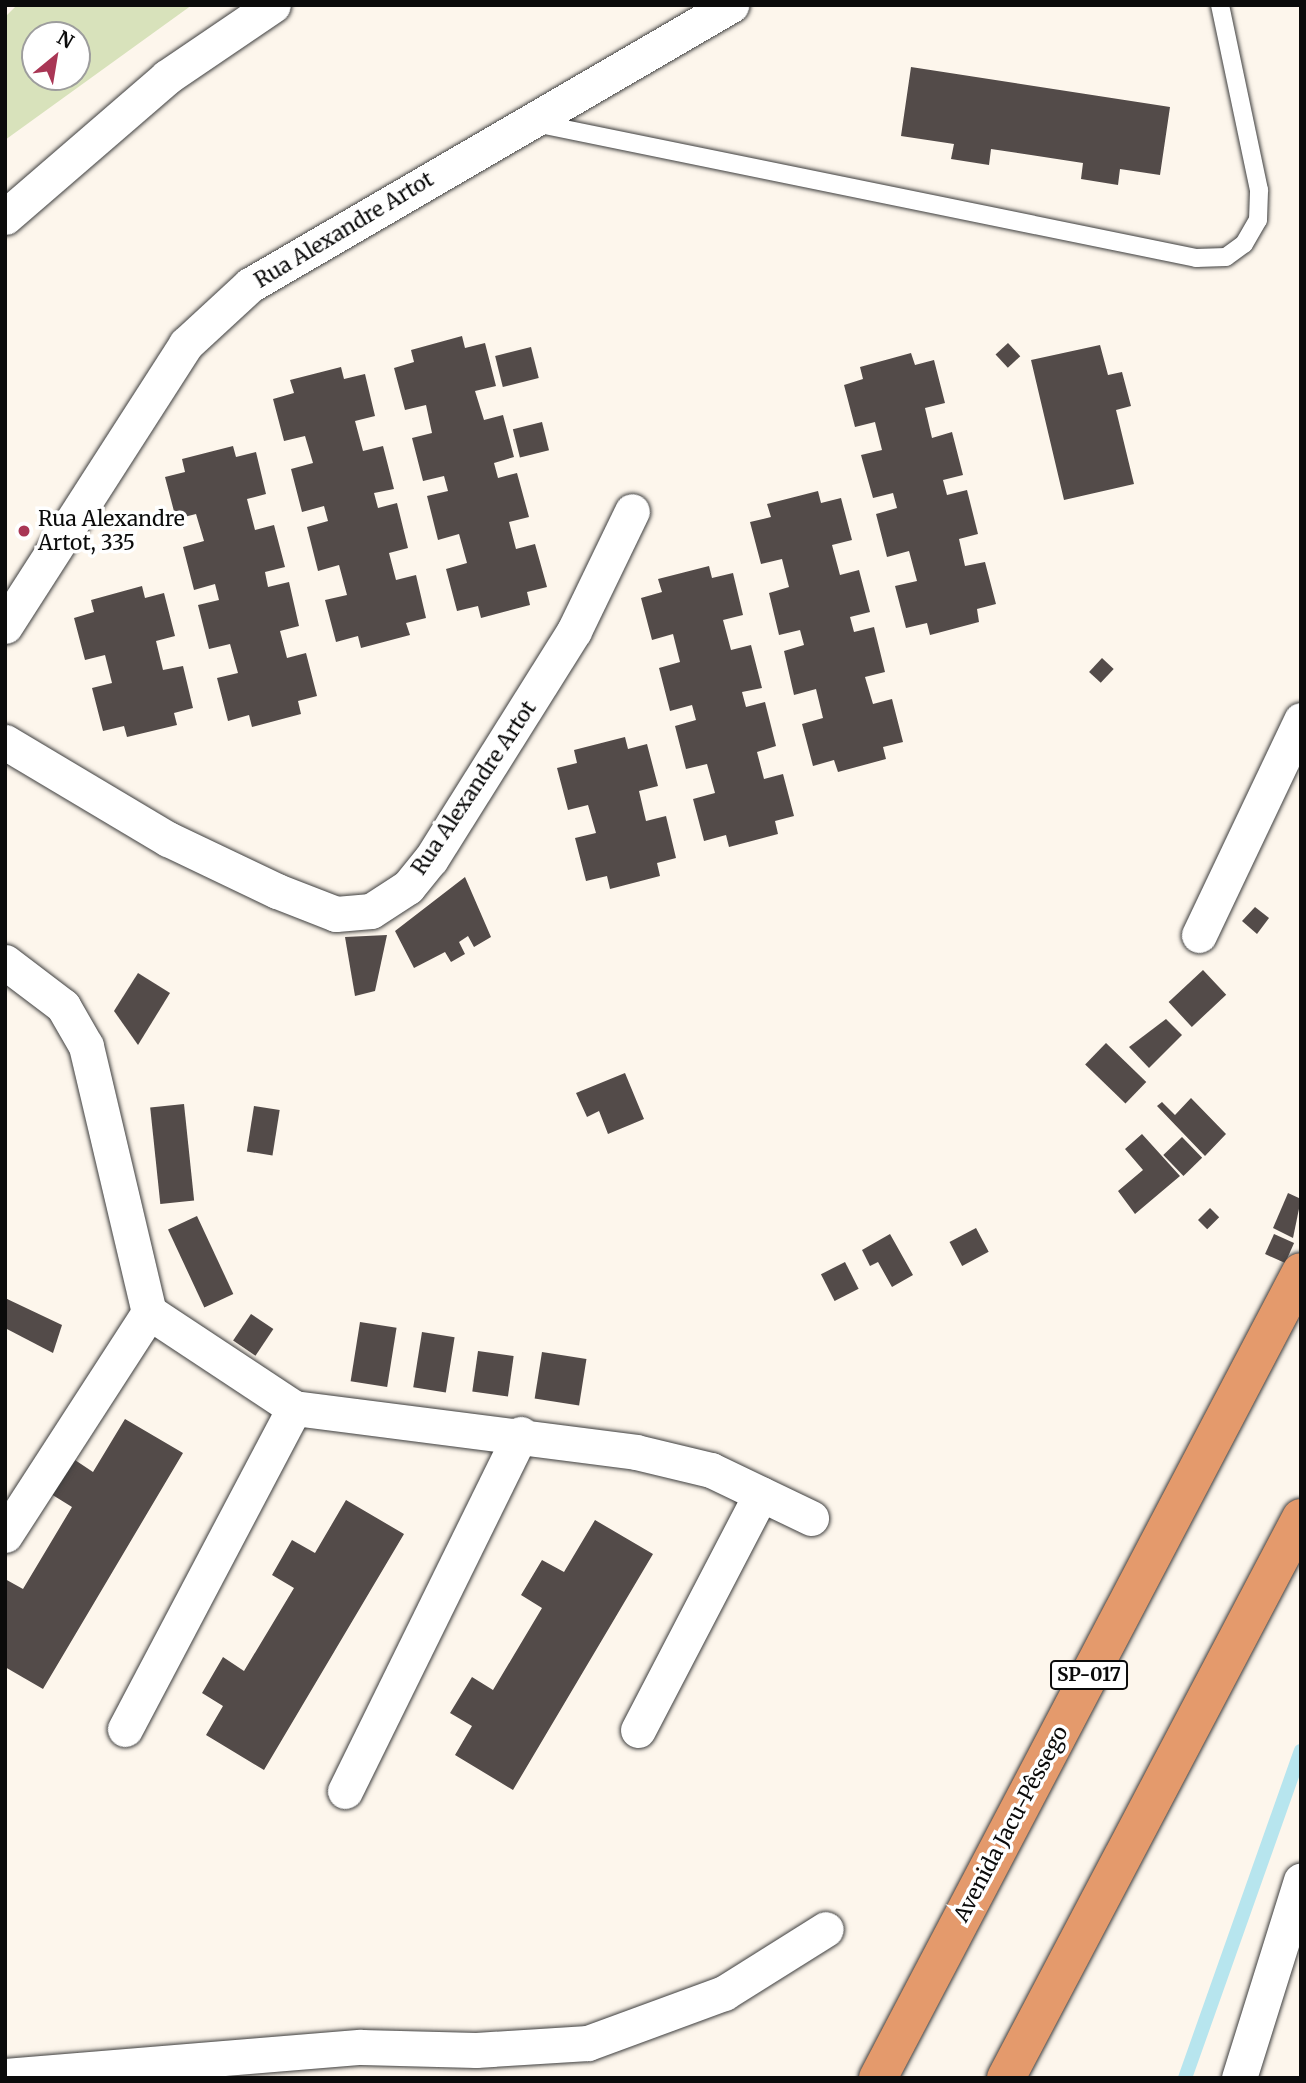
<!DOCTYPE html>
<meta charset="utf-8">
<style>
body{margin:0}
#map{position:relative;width:1306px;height:2083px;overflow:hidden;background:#fdf6ec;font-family:Merriweather,serif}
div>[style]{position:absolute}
.green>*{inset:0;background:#d8e2bb}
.stream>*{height:14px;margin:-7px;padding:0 7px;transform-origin:7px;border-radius:7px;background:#b7e5ee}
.building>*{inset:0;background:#534b49;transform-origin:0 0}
.roads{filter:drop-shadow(0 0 2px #3e3e3e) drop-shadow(0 0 2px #3e3e3e)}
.service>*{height:18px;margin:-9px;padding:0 9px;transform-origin:9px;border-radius:9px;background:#fff}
.minor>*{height:35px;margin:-17.5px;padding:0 17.5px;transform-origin:17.5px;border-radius:17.5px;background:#fff}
.trunk>*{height:38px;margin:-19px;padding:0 19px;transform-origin:19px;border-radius:19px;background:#e49a6c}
.dots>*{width:19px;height:19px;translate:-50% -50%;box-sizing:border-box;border:4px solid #fff;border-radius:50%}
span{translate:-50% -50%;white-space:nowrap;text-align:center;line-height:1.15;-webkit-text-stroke:7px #fff;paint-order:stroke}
.shield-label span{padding:2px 5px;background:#fff;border:2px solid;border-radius:5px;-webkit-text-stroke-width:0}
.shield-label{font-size:19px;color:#0b0b0b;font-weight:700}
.street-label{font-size:21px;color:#0b0b0b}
.poi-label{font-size:21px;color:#0b0b0b}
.left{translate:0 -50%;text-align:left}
.frame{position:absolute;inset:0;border:7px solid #0b0b0b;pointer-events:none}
.north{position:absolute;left:21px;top:21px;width:70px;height:70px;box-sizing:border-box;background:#fff;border:2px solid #9d9d9d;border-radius:50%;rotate:30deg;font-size:19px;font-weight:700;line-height:28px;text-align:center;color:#0b0b0b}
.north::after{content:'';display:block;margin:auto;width:24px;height:32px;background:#a93655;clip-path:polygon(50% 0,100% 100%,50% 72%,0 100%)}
</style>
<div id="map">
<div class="green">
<i style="clip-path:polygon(evenodd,17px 5px,192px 5px,5px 140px,5px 17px,17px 5px,35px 35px,77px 35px,77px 77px,35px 77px,35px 35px)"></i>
</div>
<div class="stream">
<i style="left:1185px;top:2078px;width:347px;rotate:-70.5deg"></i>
</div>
<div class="building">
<i style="clip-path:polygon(911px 67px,1170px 107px,1160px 175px,1120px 169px,1118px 185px,1081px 179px,1083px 163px,1031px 155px,991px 149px,989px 165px,951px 159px,954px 144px,901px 136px)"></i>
<i style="clip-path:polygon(462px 336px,465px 348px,485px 343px,496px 386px,475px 391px,484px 420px,503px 415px,514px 457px,494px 463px,498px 478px,517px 473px,529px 517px,509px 522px,516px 549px,535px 544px,547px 587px,527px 592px,530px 605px,481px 618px,478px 606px,457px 611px,446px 569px,467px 563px,459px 534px,438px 540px,427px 496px,448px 491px,444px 476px,423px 481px,412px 438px,432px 433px,426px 405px,405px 410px,394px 368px,414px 362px,411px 350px)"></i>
<i style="left:1008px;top:343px;width:18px;height:17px;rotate:47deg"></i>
<i style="clip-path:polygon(1100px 345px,1108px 375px,1122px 372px,1131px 406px,1116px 410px,1134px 484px,1064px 500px,1031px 360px)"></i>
<i style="left:531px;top:347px;width:32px;height:37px;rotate:76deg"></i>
<i style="clip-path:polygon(911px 353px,915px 365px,934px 360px,945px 403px,925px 408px,932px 438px,952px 432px,963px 475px,943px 480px,947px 495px,967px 490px,978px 534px,959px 539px,965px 566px,985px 562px,996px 604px,977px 609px,979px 622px,930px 635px,927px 623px,906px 628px,895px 586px,917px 581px,909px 551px,887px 557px,876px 514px,897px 508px,893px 493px,873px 498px,861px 455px,882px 450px,875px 422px,855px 427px,844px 385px,863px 379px,860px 367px)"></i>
<i style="clip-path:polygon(341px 367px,344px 379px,365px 374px,375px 416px,355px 421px,363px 451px,383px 446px,394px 489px,374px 493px,378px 508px,397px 503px,408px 548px,389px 553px,396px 580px,416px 575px,426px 618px,406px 623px,410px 635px,361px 648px,358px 636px,336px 642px,325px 600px,347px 595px,339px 565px,318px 571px,307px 527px,328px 521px,324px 506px,302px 512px,291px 469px,313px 463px,305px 436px,284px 441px,273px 399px,294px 393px,290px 380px)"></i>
<i style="left:542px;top:422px;width:29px;height:30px;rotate:76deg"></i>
<i style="clip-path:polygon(233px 446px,236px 457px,256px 452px,266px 494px,247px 499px,255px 530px,274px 525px,285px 567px,265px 572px,268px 587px,289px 582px,299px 626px,280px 631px,287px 658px,306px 653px,317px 696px,298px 701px,301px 714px,252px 727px,249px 715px,228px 721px,217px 678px,238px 673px,230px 644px,209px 649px,198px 605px,219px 600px,215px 584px,194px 590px,183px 547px,204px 541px,196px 514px,176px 519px,165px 477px,185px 472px,182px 459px)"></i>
<i style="clip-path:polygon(818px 491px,821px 503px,841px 498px,852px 540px,832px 545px,840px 575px,859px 570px,870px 612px,850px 617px,854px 632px,874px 627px,885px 672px,865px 677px,873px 704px,892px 699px,903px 742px,883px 747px,886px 759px,838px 772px,834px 760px,813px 766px,802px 724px,823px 718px,816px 689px,794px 695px,784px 651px,804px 645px,800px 630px,779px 635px,769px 593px,789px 587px,782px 559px,761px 564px,750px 522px,771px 517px,767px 504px)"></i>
<i style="clip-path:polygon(709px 566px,712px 578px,733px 573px,743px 615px,723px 620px,731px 650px,751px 645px,762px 688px,742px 692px,746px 707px,765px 702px,776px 746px,757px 752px,764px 779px,783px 774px,794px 816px,775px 821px,778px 834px,729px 847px,726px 835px,704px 841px,693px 799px,715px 793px,707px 764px,686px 769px,675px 726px,696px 720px,692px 705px,670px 711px,659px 668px,680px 662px,673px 634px,652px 640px,641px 598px,662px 592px,658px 579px)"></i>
<i style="clip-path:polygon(142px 586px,145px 598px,164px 593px,175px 636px,156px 641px,163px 670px,183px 666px,193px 708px,174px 713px,177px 725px,127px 737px,124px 726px,103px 731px,92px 688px,112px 683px,105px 655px,85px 660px,74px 618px,94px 612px,91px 600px)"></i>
<i style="left:1102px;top:658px;width:16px;height:19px;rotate:43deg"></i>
<i style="clip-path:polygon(625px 737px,628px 749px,647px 744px,658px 786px,639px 791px,646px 821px,666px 816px,676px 858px,657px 863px,660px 876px,610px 889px,607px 876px,586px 881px,575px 838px,596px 833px,588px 805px,568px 810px,557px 768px,577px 763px,574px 750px)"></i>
<i style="clip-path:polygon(465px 877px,491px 937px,474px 947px,468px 936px,459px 942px,465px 954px,451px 962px,445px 952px,414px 968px,395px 931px)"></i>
<i style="clip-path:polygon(1255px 907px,1269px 918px,1257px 934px,1242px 921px)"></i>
<i style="clip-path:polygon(387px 935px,375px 991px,355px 996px,345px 937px)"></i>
<i style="left:1203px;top:970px;width:34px;height:47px;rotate:47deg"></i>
<i style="clip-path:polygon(138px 973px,170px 993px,138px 1045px,114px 1011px)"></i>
<i style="clip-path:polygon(1166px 1019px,1182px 1035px,1149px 1068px,1129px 1047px)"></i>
<i style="left:1106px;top:1043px;width:56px;height:30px;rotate:44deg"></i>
<i style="clip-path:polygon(625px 1073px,644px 1119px,608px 1134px,599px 1111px,587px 1117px,576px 1093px)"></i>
<i style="clip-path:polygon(1191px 1098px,1226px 1134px,1205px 1156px,1157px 1106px,1162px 1102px,1175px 1115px)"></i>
<i style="left:184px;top:1104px;width:97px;height:34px;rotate:84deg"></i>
<i style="left:254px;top:1106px;width:26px;height:46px;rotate:9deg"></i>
<i style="clip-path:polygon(1142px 1134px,1180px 1176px,1135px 1214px,1118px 1191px,1143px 1170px,1125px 1149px)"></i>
<i style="left:1182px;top:1137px;width:29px;height:26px;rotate:46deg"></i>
<i style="clip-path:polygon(1288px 1193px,1301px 1199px,1293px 1238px,1273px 1228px)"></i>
<i style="left:1210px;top:1208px;width:13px;height:17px;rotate:45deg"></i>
<i style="left:197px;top:1216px;width:86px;height:32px;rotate:65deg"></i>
<i style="left:976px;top:1228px;width:27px;height:30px;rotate:62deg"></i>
<i style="clip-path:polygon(890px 1234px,913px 1275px,892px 1287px,878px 1262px,870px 1266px,862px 1250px)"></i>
<i style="left:1274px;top:1234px;width:22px;height:22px;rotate:24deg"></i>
<i style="left:845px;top:1262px;width:30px;height:27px;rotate:63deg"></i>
<i style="clip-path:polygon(5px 1298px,62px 1325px,53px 1353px,5px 1328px)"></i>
<i style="left:251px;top:1314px;width:27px;height:32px;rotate:34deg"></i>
<i style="left:360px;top:1322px;width:37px;height:60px;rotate:9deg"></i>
<i style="left:422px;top:1332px;width:33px;height:56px;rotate:9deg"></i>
<i style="left:478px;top:1351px;width:36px;height:41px;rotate:8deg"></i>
<i style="left:542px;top:1352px;width:45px;height:47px;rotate:9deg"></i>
<i style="clip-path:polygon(125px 1419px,183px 1453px,43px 1689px,5px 1667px,5px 1579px,23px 1589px,72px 1507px,51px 1494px,72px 1458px,93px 1472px)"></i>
<i style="clip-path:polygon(346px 1500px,404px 1534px,264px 1770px,206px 1735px,223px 1706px,202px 1693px,223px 1657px,244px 1671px,294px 1588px,272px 1575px,292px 1540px,315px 1553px)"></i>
<i style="clip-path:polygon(595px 1520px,653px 1554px,513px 1790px,455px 1755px,472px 1726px,450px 1713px,472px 1677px,493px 1690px,542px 1608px,521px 1595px,542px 1560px,564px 1572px)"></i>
</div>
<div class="roads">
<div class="service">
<i style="left:535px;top:123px;width:675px;rotate:11.54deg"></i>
<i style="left:1196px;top:258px;width:30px;rotate:-2deg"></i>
<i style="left:1226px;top:257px;width:22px;rotate:-36deg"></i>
<i style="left:1244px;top:244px;width:28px;rotate:-60deg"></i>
<i style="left:1258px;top:220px;width:30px;rotate:-88deg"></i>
<i style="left:1259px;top:190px;width:189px;rotate:-101.9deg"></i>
</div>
<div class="minor">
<i style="left:5px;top:217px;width:214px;rotate:-40.8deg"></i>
<i style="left:167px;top:77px;width:128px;rotate:-34.2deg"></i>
<i style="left:5px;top:626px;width:335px;rotate:-57.3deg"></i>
<i style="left:186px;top:344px;width:87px;rotate:-42.7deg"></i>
<i style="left:250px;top:285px;width:557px;rotate:-30.2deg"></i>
<i style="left:5px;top:742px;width:190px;rotate:30.8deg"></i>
<i style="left:168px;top:839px;width:121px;rotate:25.5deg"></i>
<i style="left:277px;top:891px;width:63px;rotate:21.3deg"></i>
<i style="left:336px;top:914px;width:35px;rotate:-5deg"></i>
<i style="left:371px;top:911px;width:44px;rotate:-33deg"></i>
<i style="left:408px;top:887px;width:36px;rotate:-51deg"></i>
<i style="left:431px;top:859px;width:269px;rotate:-57.9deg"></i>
<i style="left:574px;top:631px;width:133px;rotate:-64.2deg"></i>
<i style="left:1199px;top:935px;width:238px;rotate:-64.6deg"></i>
<i style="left:5px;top:962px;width:73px;rotate:37.2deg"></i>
<i style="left:63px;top:1006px;width:46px;rotate:60.1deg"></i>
<i style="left:86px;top:1046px;width:273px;rotate:76.7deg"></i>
<i style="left:149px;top:1312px;width:174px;rotate:33.5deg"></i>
<i style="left:294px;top:1408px;width:345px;rotate:7.3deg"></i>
<i style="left:636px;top:1452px;width:77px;rotate:13.5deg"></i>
<i style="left:711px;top:1470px;width:111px;rotate:25.6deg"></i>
<i style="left:5px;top:1535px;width:265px;rotate:-57.1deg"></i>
<i style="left:125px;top:1729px;width:363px;rotate:-62.2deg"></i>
<i style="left:638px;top:1730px;width:266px;rotate:-62.5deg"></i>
<i style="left:345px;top:1791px;width:398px;rotate:-63.8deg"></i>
<i style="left:5px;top:2076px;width:357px;rotate:-4.7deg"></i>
<i style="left:361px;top:2047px;width:115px;rotate:1.5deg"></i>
<i style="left:476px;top:2050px;width:112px;rotate:-3.6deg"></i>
<i style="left:588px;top:2043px;width:145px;rotate:-20.2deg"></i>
<i style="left:724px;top:1993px;width:120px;rotate:-32.1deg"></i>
<i style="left:1239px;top:2078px;width:207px;rotate:-72.6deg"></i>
</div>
<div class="trunk">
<i style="left:878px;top:2078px;width:910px;rotate:-62.31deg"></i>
<i style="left:1006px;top:2078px;width:633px;rotate:-62.22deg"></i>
</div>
</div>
<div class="dots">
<i style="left:24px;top:531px;background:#a93655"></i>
</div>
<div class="shield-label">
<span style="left:1089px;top:1675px">SP-017</span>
</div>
<div class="street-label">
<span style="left:344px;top:230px;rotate:-31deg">Rua Alexandre Artot</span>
<span style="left:474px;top:788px;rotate:-56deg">Rua Alexandre Artot</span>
<span style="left:1011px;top:1824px;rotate:-62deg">Avenida Jacu-Pêssego</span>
</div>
<div class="poi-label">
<span class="left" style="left:38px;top:531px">Rua Alexandre<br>Artot, 335</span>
</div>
<div class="frame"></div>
<div class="north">N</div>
</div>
